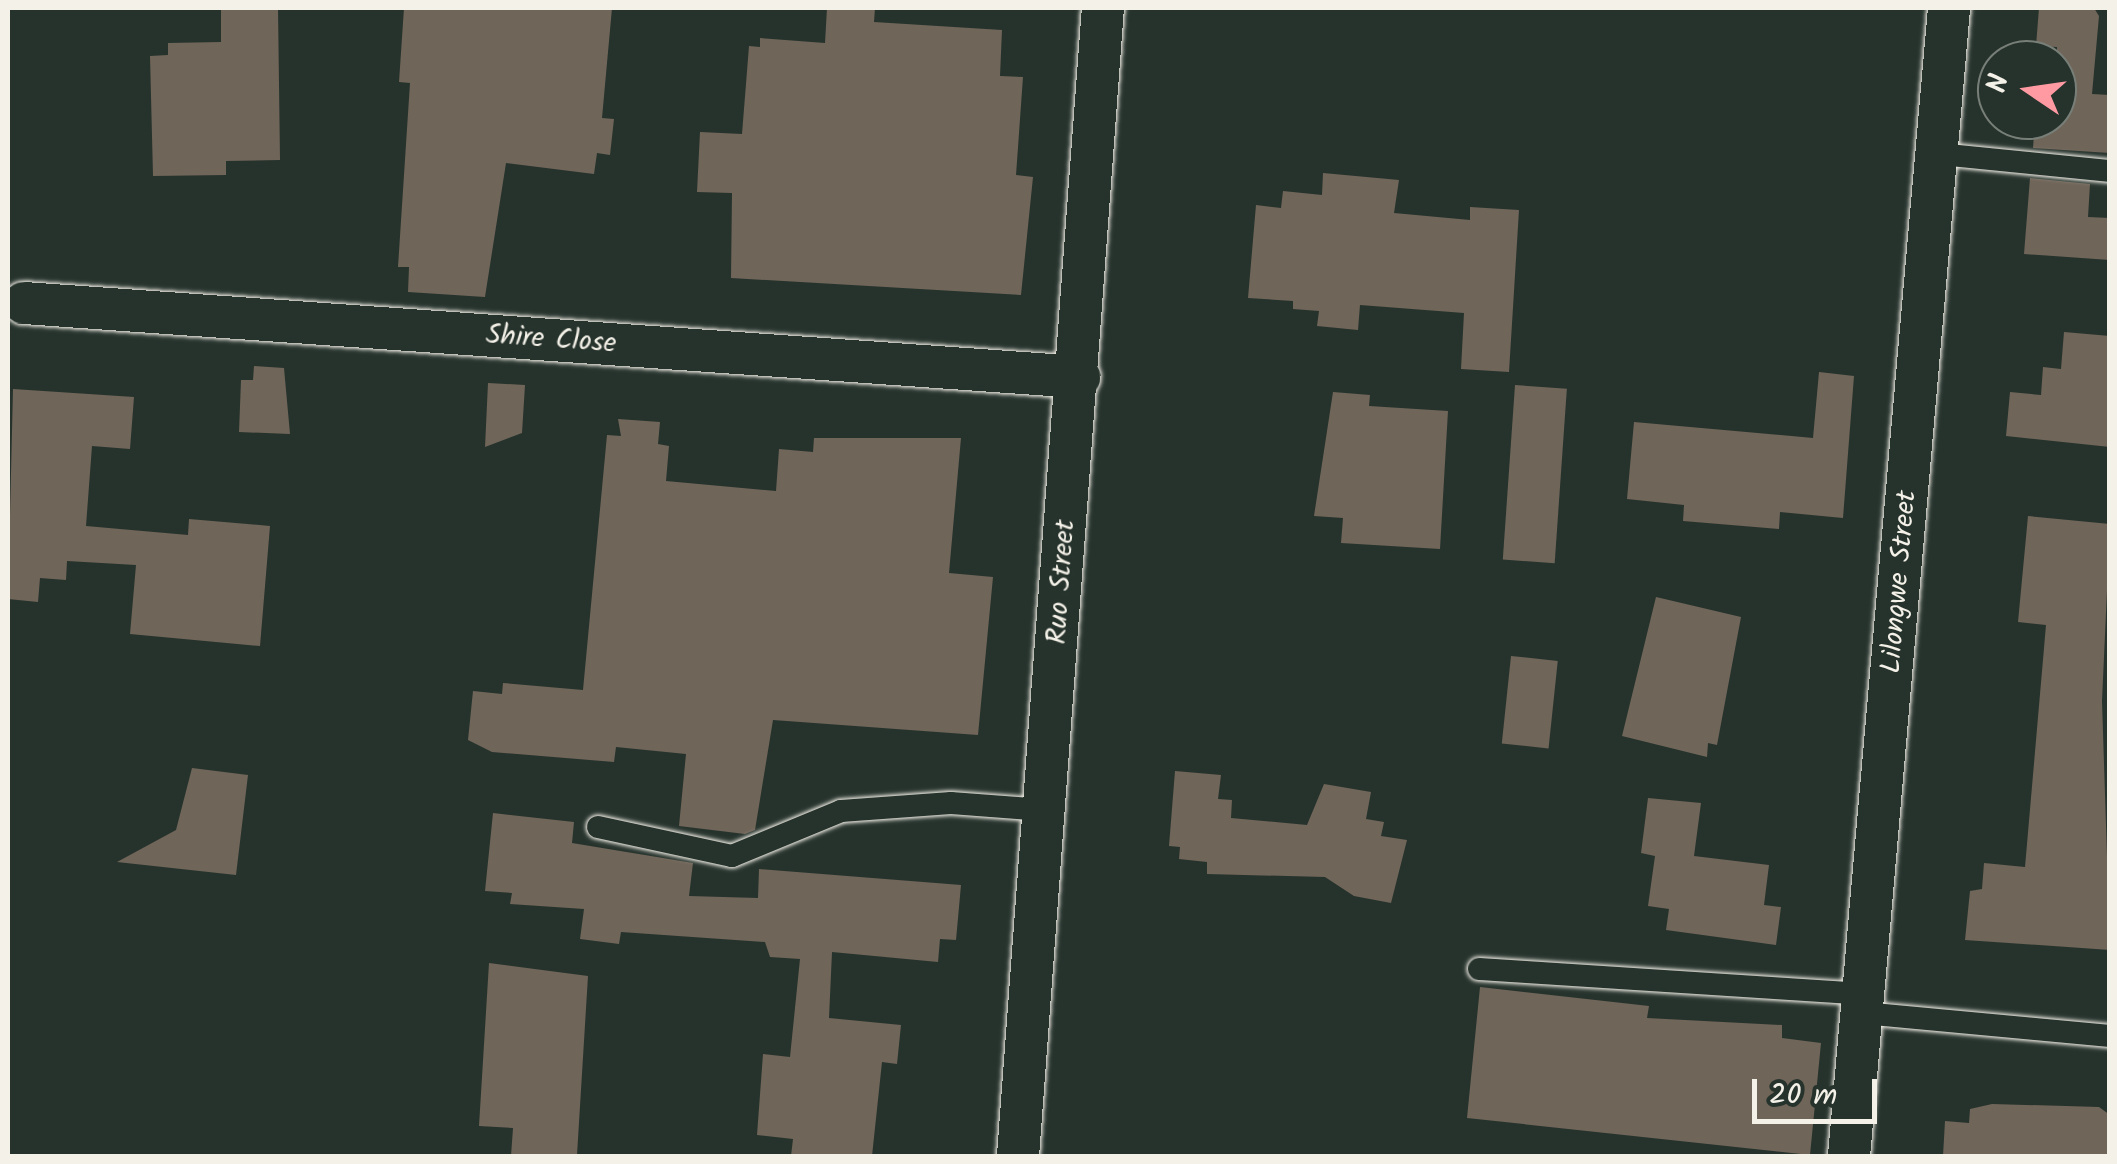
<!DOCTYPE html>
<style>
body{margin:0}
#map{position:relative;width:2117px;height:1164px;overflow:hidden;background:#26332d;font-family:Kalam,sans-serif}
div>[style]{position:absolute}
.building>*{inset:0;background:#706559;transform-origin:0 0}
.roads{filter:drop-shadow(0 0 2px #f4f1e8) drop-shadow(0 0 2px #f4f1e8)}
.service>*{height:22px;margin:-11px;padding:0 11px;transform-origin:11px;border-radius:11px;background:#26332d}
.minor>*{height:42px;margin:-21px;padding:0 21px;transform-origin:21px;border-radius:21px;background:#26332d}
span{translate:-50% -50%;white-space:nowrap;text-align:center;line-height:1.15;-webkit-text-stroke:9px #26332d;paint-order:stroke}
.street-label{font-size:28px;color:#f4f1e8}
.frame{position:absolute;inset:0;border:10px solid #f4f1e8;pointer-events:none}
.north{position:absolute;left:1977px;top:40px;width:100px;height:100px;box-sizing:border-box;background:#26332d;border:2px solid #787f78;border-radius:50%;rotate:283deg;font-size:28px;font-weight:700;line-height:40px;text-align:center;color:#f4f1e8}
.north::after{content:'';display:block;margin:auto;width:35px;height:45px;background:#ff9aa2;clip-path:polygon(50% 0,100% 100%,50% 72%,0 100%)}
.scale{position:absolute;left:1752px;top:1079px;width:125px;height:45px;box-sizing:border-box;border:5px solid #f4f1e8;border-top:0;padding-left:12px;font-size:30px;line-height:35px;white-space:nowrap;color:#f4f1e8;-webkit-text-stroke:8px #26332d;paint-order:stroke}
</style>
<div id="map">
<div class="building">
<i style="clip-path:polygon(221px 8px,278px 8px,280px 160px,226px 161px,226px 175px,153px 176px,150px 56px,168px 55px,168px 43px,221px 42px)"></i>
<i style="clip-path:polygon(404px 8px,612px 8px,602px 118px,614px 119px,610px 155px,597px 153px,594px 174px,506px 163px,485px 297px,408px 292px,409px 267px,398px 267px,410px 83px,399px 82px)"></i>
<i style="clip-path:polygon(827px 8px,875px 8px,874px 22px,1002px 30px,1000px 76px,1023px 77px,1016px 175px,1033px 177px,1021px 295px,731px 278px,732px 193px,697px 192px,700px 132px,742px 134px,749px 46px,760px 47px,760px 38px,825px 43px)"></i>
<i style="clip-path:polygon(2039px 8px,2094px 8px,2099px 16px,2092px 94px,2110px 95px,2110px 153px,2033px 148px,2035px 120px,2057px 120px,2057px 47px,2036px 46px)"></i>
<i style="clip-path:polygon(1323px 173px,1399px 180px,1394px 213px,1470px 220px,1470px 207px,1519px 210px,1509px 372px,1461px 369px,1464px 313px,1360px 305px,1358px 330px,1317px 326px,1319px 311px,1293px 309px,1293px 301px,1248px 298px,1256px 205px,1281px 208px,1283px 191px,1322px 195px)"></i>
<i style="clip-path:polygon(2030px 178px,2090px 184px,2088px 217px,2110px 218px,2110px 260px,2024px 254px)"></i>
<i style="clip-path:polygon(2064px 332px,2110px 336px,2110px 447px,2006px 436px,2010px 392px,2041px 395px,2043px 367px,2061px 369px)"></i>
<i style="clip-path:polygon(254px 366px,284px 368px,290px 434px,239px 432px,241px 380px,253px 380px)"></i>
<i style="clip-path:polygon(1819px 372px,1854px 376px,1843px 518px,1780px 512px,1779px 529px,1683px 521px,1684px 505px,1627px 499px,1634px 422px,1813px 438px)"></i>
<i style="clip-path:polygon(488px 383px,525px 385px,522px 433px,485px 447px)"></i>
<i style="left:1515px;top:385px;width:52px;height:175px;rotate:4deg"></i>
<i style="clip-path:polygon(13px 389px,134px 397px,130px 449px,92px 446px,86px 526px,188px 535px,189px 519px,270px 526px,260px 646px,130px 634px,136px 565px,67px 561px,66px 580px,40px 578px,38px 602px,8px 599px)"></i>
<i style="clip-path:polygon(1333px 392px,1370px 395px,1369px 406px,1448px 411px,1440px 549px,1341px 543px,1343px 518px,1314px 516px)"></i>
<i style="clip-path:polygon(618px 419px,660px 422px,658px 444px,669px 446px,666px 481px,776px 491px,779px 449px,813px 452px,814px 438px,961px 438px,949px 573px,993px 577px,978px 735px,773px 720px,755px 830px,745px 834px,679px 826px,686px 754px,616px 747px,614px 762px,492px 752px,468px 740px,473px 691px,502px 694px,503px 683px,583px 690px,607px 435px,621px 436px)"></i>
<i style="clip-path:polygon(2028px 516px,2110px 524px,2102px 701px,2110px 950px,1965px 940px,1970px 891px,1982px 889px,1984px 863px,2025px 867px,2046px 625px,2018px 622px)"></i>
<i style="clip-path:polygon(1656px 597px,1741px 617px,1717px 745px,1708px 743px,1707px 757px,1622px 736px)"></i>
<i style="left:1511px;top:656px;width:47px;height:88px;rotate:6deg"></i>
<i style="clip-path:polygon(192px 768px,248px 775px,236px 875px,117px 862px,176px 830px)"></i>
<i style="clip-path:polygon(1175px 771px,1221px 775px,1218px 799px,1232px 800px,1231px 818px,1307px 825px,1324px 784px,1371px 792px,1366px 819px,1384px 822px,1381px 836px,1407px 840px,1391px 903px,1354px 896px,1325px 877px,1207px 874px,1207px 862px,1179px 859px,1180px 847px,1169px 846px)"></i>
<i style="clip-path:polygon(1648px 798px,1701px 803px,1694px 856px,1769px 865px,1764px 905px,1781px 907px,1776px 945px,1666px 930px,1669px 909px,1648px 906px,1655px 856px,1641px 853px)"></i>
<i style="clip-path:polygon(493px 813px,574px 822px,572px 843px,693px 863px,689px 896px,758px 898px,759px 869px,961px 885px,956px 940px,940px 939px,938px 962px,832px 952px,829px 1018px,901px 1025px,897px 1064px,882px 1062px,872px 1156px,791px 1156px,793px 1139px,757px 1135px,763px 1054px,790px 1057px,800px 959px,770px 957px,765px 942px,621px 932px,619px 944px,580px 939px,584px 909px,510px 904px,512px 893px,485px 891px)"></i>
<i style="clip-path:polygon(489px 963px,588px 976px,577px 1155px,511px 1156px,513px 1128px,479px 1126px)"></i>
<i style="clip-path:polygon(1480px 987px,1649px 1006px,1647px 1018px,1782px 1025px,1782px 1038px,1821px 1043px,1810px 1155px,1467px 1118px)"></i>
<i style="clip-path:polygon(1992px 1104px,2099px 1107px,2110px 1115px,2110px 1156px,1943px 1156px,1945px 1121px,1969px 1123px,1970px 1109px)"></i>
</div>
<div class="roads">
<div class="service">
<i style="left:1939px;top:154px;width:172px;rotate:5.7deg"></i>
<i style="left:598px;top:827px;width:137px;rotate:12.2deg"></i>
<i style="left:732px;top:856px;width:118px;rotate:-22.4deg"></i>
<i style="left:841px;top:811px;width:110px;rotate:-4.2deg"></i>
<i style="left:951px;top:803px;width:93px;rotate:4.3deg"></i>
<i style="left:1479px;top:969px;width:386px;rotate:3.7deg"></i>
<i style="left:1863px;top:1013px;width:248px;rotate:5.3deg"></i>
</div>
<div class="minor">
<i style="left:24px;top:303px;width:1058px;rotate:4.01deg"></i>
<i style="left:1018px;top:1156px;width:1151px;rotate:-85.77deg"></i>
<i style="left:1849px;top:1156px;width:1152px;rotate:-85.02deg"></i>
</div>
</div>
<div class="street-label">
<span style="left:551px;top:340px;rotate:4deg">Shire Close</span>
<span style="left:1062px;top:582px;rotate:-86deg">Ruo Street</span>
<span style="left:1900px;top:582px;rotate:-85deg">Lilongwe Street</span>
</div>
<div class="frame"></div>
<div class="north">N</div>
<div class="scale">20 m</div>
</div>
